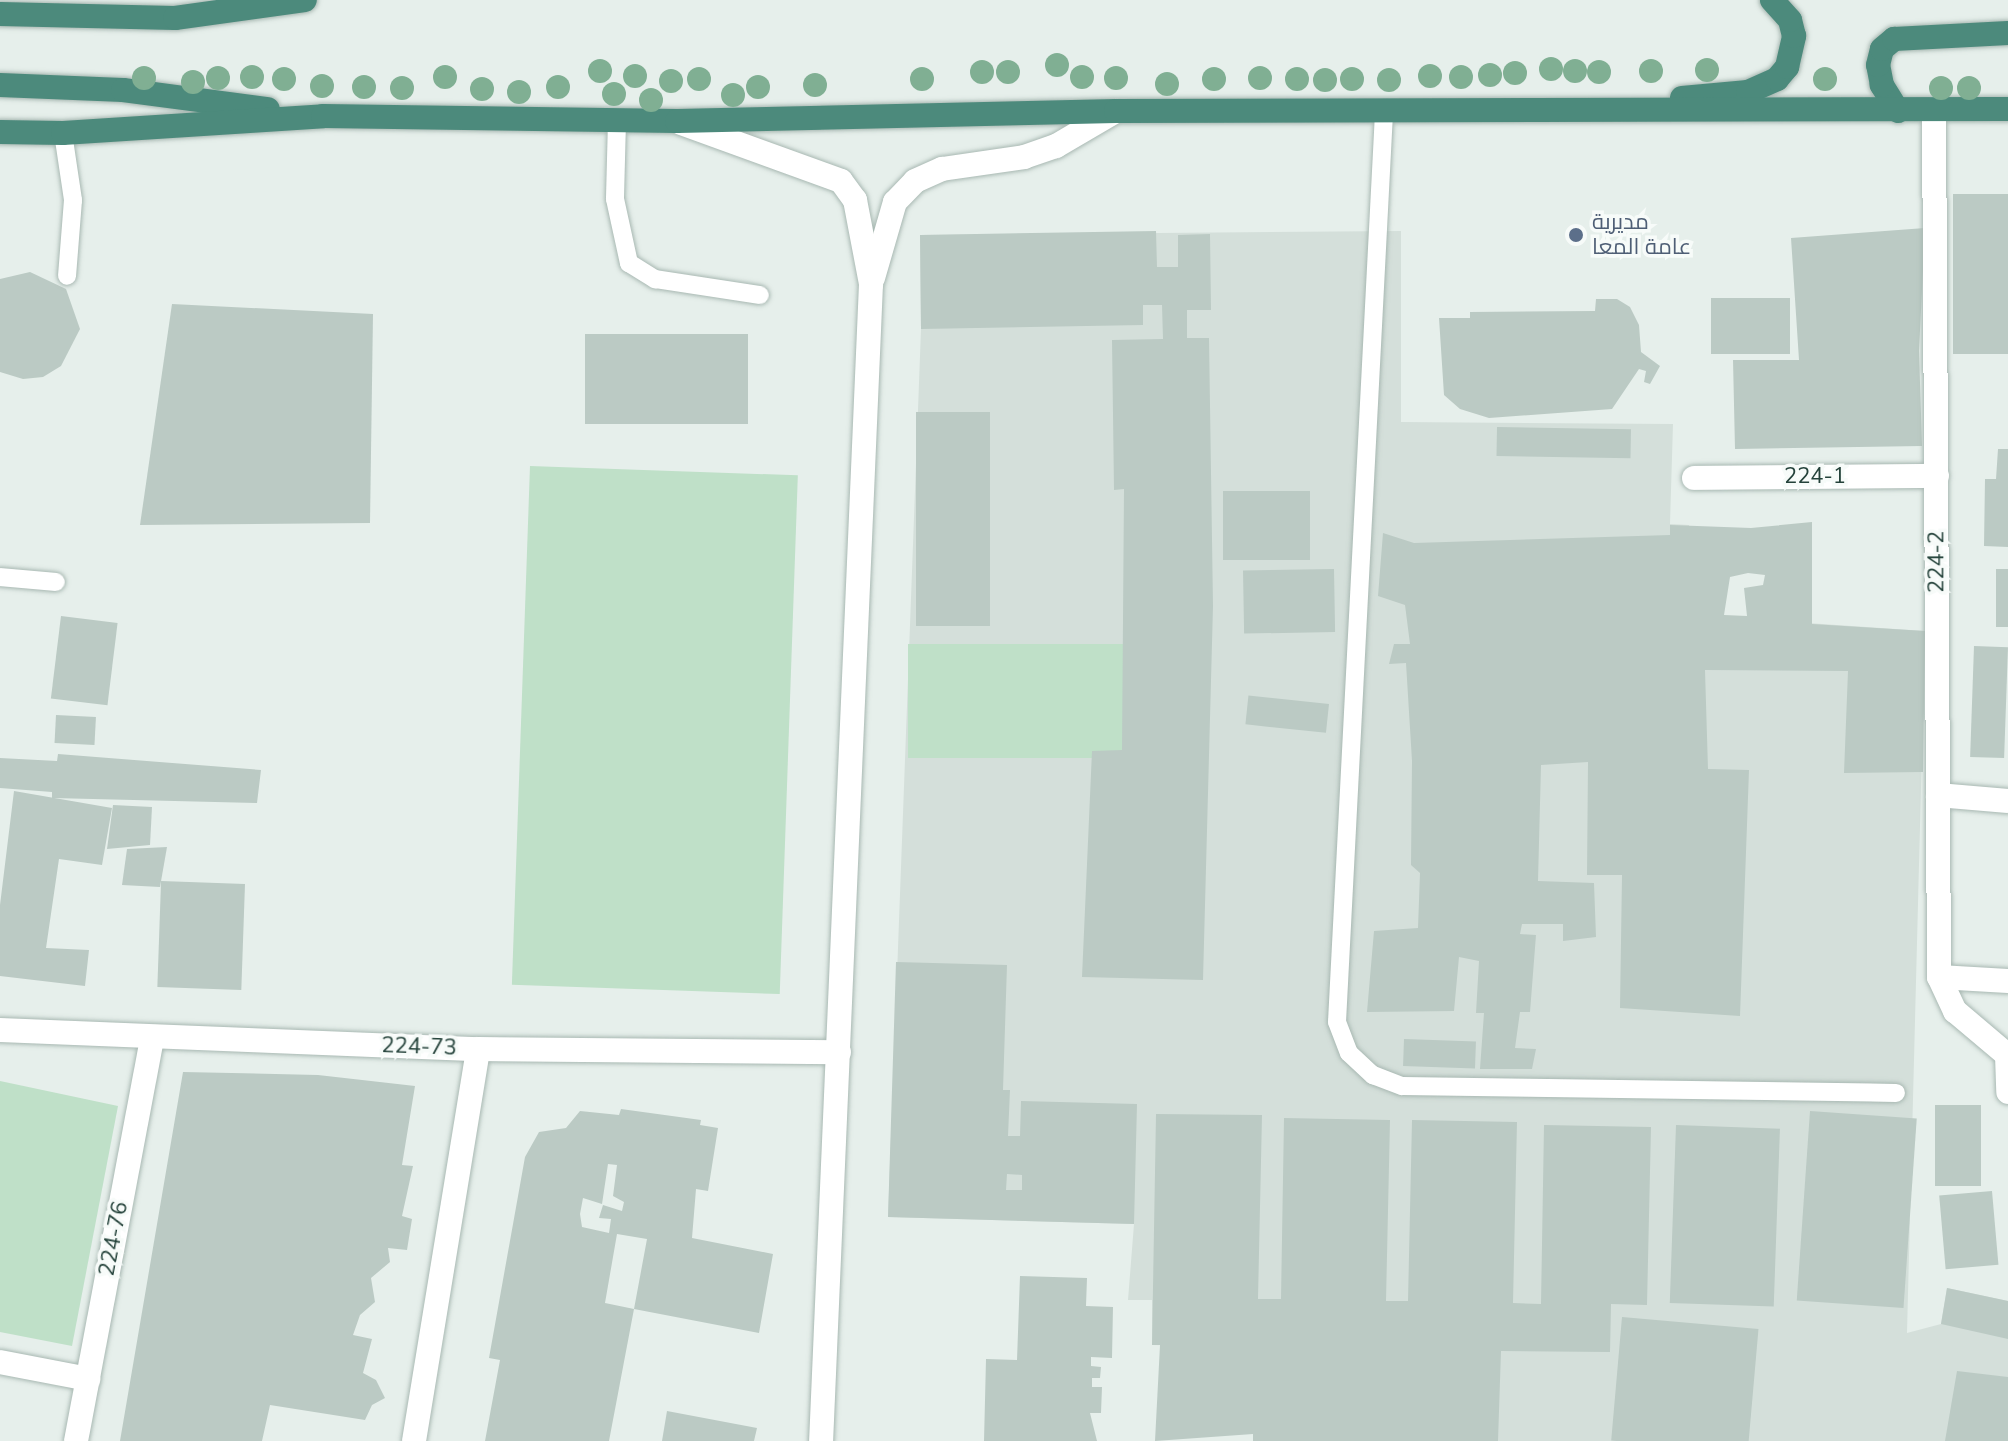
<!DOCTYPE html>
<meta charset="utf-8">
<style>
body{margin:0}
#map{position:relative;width:2008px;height:1441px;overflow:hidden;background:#e6efeb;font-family:"Nunito Sans",Cairo,sans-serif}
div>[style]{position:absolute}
.built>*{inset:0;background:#d4dfda}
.green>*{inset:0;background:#bfe0c8;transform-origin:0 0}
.building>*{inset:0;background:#bbcac4;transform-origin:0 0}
.roads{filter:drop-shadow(0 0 2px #a8b8b2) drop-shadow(0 0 2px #a8b8b2)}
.service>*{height:18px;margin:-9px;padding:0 9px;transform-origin:9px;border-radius:9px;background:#fff}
.minor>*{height:24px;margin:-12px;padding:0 12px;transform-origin:12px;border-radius:12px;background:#fff}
.tertiary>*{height:24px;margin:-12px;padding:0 12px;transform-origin:12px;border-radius:12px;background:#fff}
.trunk>*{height:24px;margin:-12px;padding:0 12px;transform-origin:12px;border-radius:12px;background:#4c8a7c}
.trees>*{width:24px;height:24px;margin:-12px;border-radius:50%;background:#80af93}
.dots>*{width:22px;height:22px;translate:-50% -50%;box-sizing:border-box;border:4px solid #f7fbf9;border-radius:50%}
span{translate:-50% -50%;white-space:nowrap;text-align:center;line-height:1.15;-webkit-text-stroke:7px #f7fbf9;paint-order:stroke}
.service-label{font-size:22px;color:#4e5e75}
.left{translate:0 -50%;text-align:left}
.street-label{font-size:22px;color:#24423a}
</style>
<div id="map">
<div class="built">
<i style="clip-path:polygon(1401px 231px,1401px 422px,1673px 424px,1670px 524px,1689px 525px,1688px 615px,1925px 631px,1907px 1333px,1941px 1324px,1947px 1288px,2008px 1301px,2008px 1441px,1253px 1441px,1258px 1347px,1152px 1345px,1152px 1300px,1128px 1300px,1134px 1224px,888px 1217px,921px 329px,920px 235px)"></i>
</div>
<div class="green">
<i style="left:530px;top:466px;width:268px;height:519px;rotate:2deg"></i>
<i style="left:908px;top:644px;width:216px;height:114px"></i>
<i style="clip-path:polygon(0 1081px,118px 1106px,72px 1346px,0 1332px)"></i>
</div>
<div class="building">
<i style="left:2008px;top:194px;width:160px;height:55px;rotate:90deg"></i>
<i style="clip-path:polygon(1925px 228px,1919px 351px,1922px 446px,1735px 449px,1733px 360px,1799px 360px,1791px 238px)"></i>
<i style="clip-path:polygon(1156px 231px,1157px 267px,1178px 267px,1178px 235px,1210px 234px,1211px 310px,1187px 310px,1187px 338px,1209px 338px,1213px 606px,1203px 980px,1082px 977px,1092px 751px,1122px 750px,1124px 489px,1114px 490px,1112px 340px,1163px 339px,1162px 305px,1143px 305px,1143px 325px,921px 329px,920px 235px)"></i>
<i style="clip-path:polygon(30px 272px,66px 289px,80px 329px,61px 366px,43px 377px,23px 379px,0 372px,0 279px)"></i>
<i style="left:1790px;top:298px;width:56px;height:79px;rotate:90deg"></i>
<i style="clip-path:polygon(1596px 299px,1617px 299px,1630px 307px,1639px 325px,1641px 352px,1660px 366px,1650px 384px,1644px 382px,1646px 371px,1639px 369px,1612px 409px,1489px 418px,1460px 409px,1444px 395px,1439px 318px,1470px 318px,1470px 312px,1595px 311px)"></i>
<i style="clip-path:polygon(172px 304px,373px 314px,370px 523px,140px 525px)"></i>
<i style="left:748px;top:334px;width:90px;height:163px;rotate:90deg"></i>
<i style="left:916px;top:412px;width:74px;height:214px"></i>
<i style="left:1497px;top:427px;width:134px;height:29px;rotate:1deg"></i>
<i style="clip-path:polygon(1998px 449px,2008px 449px,2008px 547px,1984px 546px,1985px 479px,1996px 479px)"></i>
<i style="left:1223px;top:491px;width:87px;height:69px"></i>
<i style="clip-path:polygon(evenodd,1812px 522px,1812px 624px,1925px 631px,1923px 772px,1844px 773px,1848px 671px,1705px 670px,1708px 769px,1749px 770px,1740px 1016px,1620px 1008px,1622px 875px,1587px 875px,1588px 762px,1541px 765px,1538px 881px,1594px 883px,1596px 937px,1563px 941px,1563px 924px,1522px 924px,1520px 934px,1536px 935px,1530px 1012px,1520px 1012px,1515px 1048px,1536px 1049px,1532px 1069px,1480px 1069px,1484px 1013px,1476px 1013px,1479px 961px,1459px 957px,1454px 1011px,1367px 1012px,1374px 931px,1418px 928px,1420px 873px,1411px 865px,1412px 761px,1406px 663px,1389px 664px,1394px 644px,1410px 644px,1405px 605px,1378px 596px,1383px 533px,1414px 543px,1670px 535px,1670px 525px,1751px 528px,1812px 522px,1748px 573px,1765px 575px,1763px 585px,1744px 588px,1747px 616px,1724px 615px,1730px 577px,1748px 573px)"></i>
<i style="left:1334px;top:569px;width:63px;height:91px;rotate:89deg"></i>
<i style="left:2008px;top:569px;width:58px;height:12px;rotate:90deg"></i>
<i style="left:61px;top:616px;width:57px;height:83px;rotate:7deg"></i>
<i style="left:1974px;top:646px;width:34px;height:111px;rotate:2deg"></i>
<i style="left:1329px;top:704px;width:29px;height:81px;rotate:96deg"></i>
<i style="left:56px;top:715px;width:40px;height:28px;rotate:3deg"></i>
<i style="clip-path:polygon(58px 754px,261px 770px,257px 803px,52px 798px,52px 792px,0 788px,0 758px,57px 761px)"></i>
<i style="clip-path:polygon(14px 791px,112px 808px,102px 865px,59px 859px,46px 948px,89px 950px,85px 986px,0 976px,0 905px)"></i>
<i style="clip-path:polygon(113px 805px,152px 807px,150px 845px,107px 849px)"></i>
<i style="clip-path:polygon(167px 847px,160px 887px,122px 885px,127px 849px)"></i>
<i style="left:245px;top:884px;width:106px;height:84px;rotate:92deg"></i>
<i style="clip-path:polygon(evenodd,896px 962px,1007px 965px,1003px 1090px,1010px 1090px,1008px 1136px,1020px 1136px,1021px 1101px,1137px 1104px,1134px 1224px,888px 1217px,896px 962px,1007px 1174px,1022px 1175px,1022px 1190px,1006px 1190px,1007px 1174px)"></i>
<i style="left:1404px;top:1039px;width:72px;height:27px;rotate:2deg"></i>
<i style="clip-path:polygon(183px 1072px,318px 1075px,415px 1086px,402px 1165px,413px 1166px,402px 1216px,412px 1219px,407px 1250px,388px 1248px,390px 1262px,371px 1278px,375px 1302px,360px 1315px,353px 1335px,372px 1339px,363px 1373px,376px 1380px,385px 1398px,372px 1405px,365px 1420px,270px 1405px,262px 1441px,120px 1441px)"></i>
<i style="left:1935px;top:1105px;width:46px;height:81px"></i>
<i style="clip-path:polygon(evenodd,621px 1109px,701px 1120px,700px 1125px,718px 1128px,708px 1191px,696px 1189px,692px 1238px,773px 1254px,759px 1333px,634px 1309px,647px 1239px,617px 1234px,605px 1303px,634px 1309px,609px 1441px,485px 1441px,500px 1360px,489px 1358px,525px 1157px,539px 1132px,566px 1128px,580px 1111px,619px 1115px,621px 1109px,608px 1164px,617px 1165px,613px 1196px,624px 1202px,622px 1211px,603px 1205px,599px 1218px,611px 1219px,609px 1233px,582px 1227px,580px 1214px,583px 1198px,602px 1204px,608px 1164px)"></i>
<i style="left:1810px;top:1111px;width:107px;height:190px;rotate:4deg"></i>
<i style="clip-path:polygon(1156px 1114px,1262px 1115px,1258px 1299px,1281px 1299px,1284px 1118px,1390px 1120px,1386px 1301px,1408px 1301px,1412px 1120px,1517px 1122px,1513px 1303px,1541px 1304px,1544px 1125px,1651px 1127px,1647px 1305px,1611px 1304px,1610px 1352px,1501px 1351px,1498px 1441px,1253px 1441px,1253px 1434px,1155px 1441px,1160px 1345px,1152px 1345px)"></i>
<i style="left:1676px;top:1125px;width:104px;height:178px;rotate:2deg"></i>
<i style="left:1992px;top:1191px;width:74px;height:53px;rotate:85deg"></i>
<i style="clip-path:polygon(1020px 1276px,1087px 1278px,1086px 1306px,1113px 1307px,1112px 1358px,1091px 1357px,1091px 1366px,1101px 1367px,1100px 1378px,1092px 1378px,1092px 1387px,1102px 1387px,1101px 1413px,1090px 1413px,1097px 1441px,984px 1441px,986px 1359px,1017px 1360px)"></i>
<i style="clip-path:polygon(1947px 1288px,2008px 1301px,2008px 1339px,1941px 1324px)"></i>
<i style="left:1622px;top:1317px;width:137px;height:124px;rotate:5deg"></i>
<i style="clip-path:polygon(1957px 1371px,2008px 1377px,2008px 1441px,1945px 1441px)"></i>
<i style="clip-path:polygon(667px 1411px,757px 1428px,754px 1441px,662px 1441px)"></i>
</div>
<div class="roads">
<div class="service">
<i style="left:1384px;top:113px;width:910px;rotate:92.96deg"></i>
<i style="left:1337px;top:1022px;width:33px;rotate:69deg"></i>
<i style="left:1349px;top:1053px;width:33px;rotate:43deg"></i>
<i style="left:1373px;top:1075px;width:31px;rotate:21deg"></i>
<i style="left:1402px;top:1086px;width:494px;rotate:0.8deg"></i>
<i style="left:617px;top:121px;width:78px;rotate:91.5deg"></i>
<i style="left:615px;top:199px;width:66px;rotate:77.7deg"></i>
<i style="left:629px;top:263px;width:31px;rotate:32deg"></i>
<i style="left:655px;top:279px;width:106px;rotate:8.7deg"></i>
<i style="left:63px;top:133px;width:68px;rotate:81.5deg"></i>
<i style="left:73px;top:200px;width:76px;rotate:94.5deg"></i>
<i style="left:0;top:577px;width:56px;rotate:5.1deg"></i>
</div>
<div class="minor">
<i style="left:1934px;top:109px;width:868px;rotate:89.67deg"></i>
<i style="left:1939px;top:977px;width:38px;rotate:65deg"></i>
<i style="left:1955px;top:1011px;width:68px;rotate:40.2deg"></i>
<i style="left:2007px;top:1055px;width:37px;rotate:88deg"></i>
<i style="left:1694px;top:478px;width:243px;rotate:-0.5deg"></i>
<i style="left:1938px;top:795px;width:70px;rotate:4.9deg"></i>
<i style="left:1939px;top:977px;width:69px;rotate:3.3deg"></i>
<i style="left:0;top:1030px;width:478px;rotate:2.3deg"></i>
<i style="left:478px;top:1049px;width:361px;rotate:0.5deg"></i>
<i style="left:0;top:1362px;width:90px;rotate:10.9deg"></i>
<i style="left:76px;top:1441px;width:411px;rotate:-79.3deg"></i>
<i style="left:414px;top:1441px;width:397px;rotate:-80.7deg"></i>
</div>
<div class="tertiary">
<i style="left:681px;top:123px;width:170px;rotate:19.9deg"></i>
<i style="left:841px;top:181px;width:24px;rotate:54deg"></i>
<i style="left:855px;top:200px;width:86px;rotate:79.2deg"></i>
<i style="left:871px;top:284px;width:1158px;rotate:92.47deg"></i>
<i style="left:873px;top:278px;width:79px;rotate:-73.9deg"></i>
<i style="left:895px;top:202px;width:29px;rotate:-46deg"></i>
<i style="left:915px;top:181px;width:30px;rotate:-24deg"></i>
<i style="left:942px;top:169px;width:83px;rotate:-8.3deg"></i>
<i style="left:1024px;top:157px;width:34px;rotate:-19deg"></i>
<i style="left:1056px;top:146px;width:69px;rotate:-30.3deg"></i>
</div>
<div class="trunk">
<i style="left:0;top:14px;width:175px;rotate:1.3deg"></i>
<i style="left:175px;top:18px;width:131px;rotate:-7.9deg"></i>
<i style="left:0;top:85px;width:123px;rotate:2.3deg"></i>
<i style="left:123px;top:90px;width:146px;rotate:7.5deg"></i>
<i style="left:1682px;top:98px;width:66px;rotate:-5.2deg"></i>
<i style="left:1748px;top:92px;width:32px;rotate:-24deg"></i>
<i style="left:1777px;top:79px;width:16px;rotate:-50deg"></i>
<i style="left:1787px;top:67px;width:32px;rotate:-77deg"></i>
<i style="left:1794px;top:36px;width:16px;rotate:-104deg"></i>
<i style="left:1790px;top:20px;width:27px;rotate:-132deg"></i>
<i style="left:1898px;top:111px;width:31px;rotate:-122deg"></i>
<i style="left:1882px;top:85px;width:20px;rotate:-101deg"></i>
<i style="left:1878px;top:65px;width:16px;rotate:-76deg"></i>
<i style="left:1882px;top:49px;width:16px;rotate:-40deg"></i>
<i style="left:1894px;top:39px;width:114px;rotate:-3deg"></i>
<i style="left:0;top:132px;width:63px;rotate:0.9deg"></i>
<i style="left:63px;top:133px;width:261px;rotate:-3.7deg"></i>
<i style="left:323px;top:116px;width:354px;rotate:0.8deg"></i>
<i style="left:677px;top:121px;width:439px;rotate:-1.3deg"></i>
<i style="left:1116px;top:111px;width:892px;rotate:-0.13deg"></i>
</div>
</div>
<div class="trees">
<i style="left:1057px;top:65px"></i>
<i style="left:1551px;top:69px"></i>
<i style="left:1707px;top:70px"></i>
<i style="left:600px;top:71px"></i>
<i style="left:1575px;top:71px"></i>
<i style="left:1651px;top:71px"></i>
<i style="left:982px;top:72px"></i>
<i style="left:1008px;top:72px"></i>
<i style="left:1599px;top:72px"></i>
<i style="left:1515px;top:73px"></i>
<i style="left:1490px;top:75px"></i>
<i style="left:635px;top:76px"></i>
<i style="left:1430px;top:76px"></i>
<i style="left:252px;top:77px"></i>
<i style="left:445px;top:77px"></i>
<i style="left:1082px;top:77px"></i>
<i style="left:1461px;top:77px"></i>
<i style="left:144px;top:78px"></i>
<i style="left:218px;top:78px"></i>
<i style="left:1116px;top:78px"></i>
<i style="left:1260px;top:78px"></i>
<i style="left:284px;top:79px"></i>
<i style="left:699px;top:79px"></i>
<i style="left:922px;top:79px"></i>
<i style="left:1214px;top:79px"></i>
<i style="left:1297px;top:79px"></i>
<i style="left:1352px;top:79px"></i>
<i style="left:1825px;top:79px"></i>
<i style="left:1325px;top:80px"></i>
<i style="left:1389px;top:80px"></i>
<i style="left:671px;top:81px"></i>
<i style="left:193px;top:82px"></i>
<i style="left:1167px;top:84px"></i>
<i style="left:815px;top:85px"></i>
<i style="left:322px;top:86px"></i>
<i style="left:364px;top:87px"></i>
<i style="left:558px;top:87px"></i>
<i style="left:758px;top:87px"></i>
<i style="left:402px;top:88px"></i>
<i style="left:1941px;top:88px"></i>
<i style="left:1969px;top:88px"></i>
<i style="left:482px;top:89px"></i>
<i style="left:519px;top:92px"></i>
<i style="left:614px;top:94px"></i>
<i style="left:733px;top:95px"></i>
<i style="left:651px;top:100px"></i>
</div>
<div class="dots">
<i style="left:1576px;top:235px;background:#5c6f8a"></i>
</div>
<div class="service-label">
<span class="left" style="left:1592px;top:235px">مدیریة<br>عامة المعا</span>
</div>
<div class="street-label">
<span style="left:1815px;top:477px">224-1</span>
<span style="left:1937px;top:562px;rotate:-90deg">224-2</span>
<span style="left:419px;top:1047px;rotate:2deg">224-73</span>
<span style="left:114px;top:1239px;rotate:-79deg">224-76</span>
</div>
</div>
